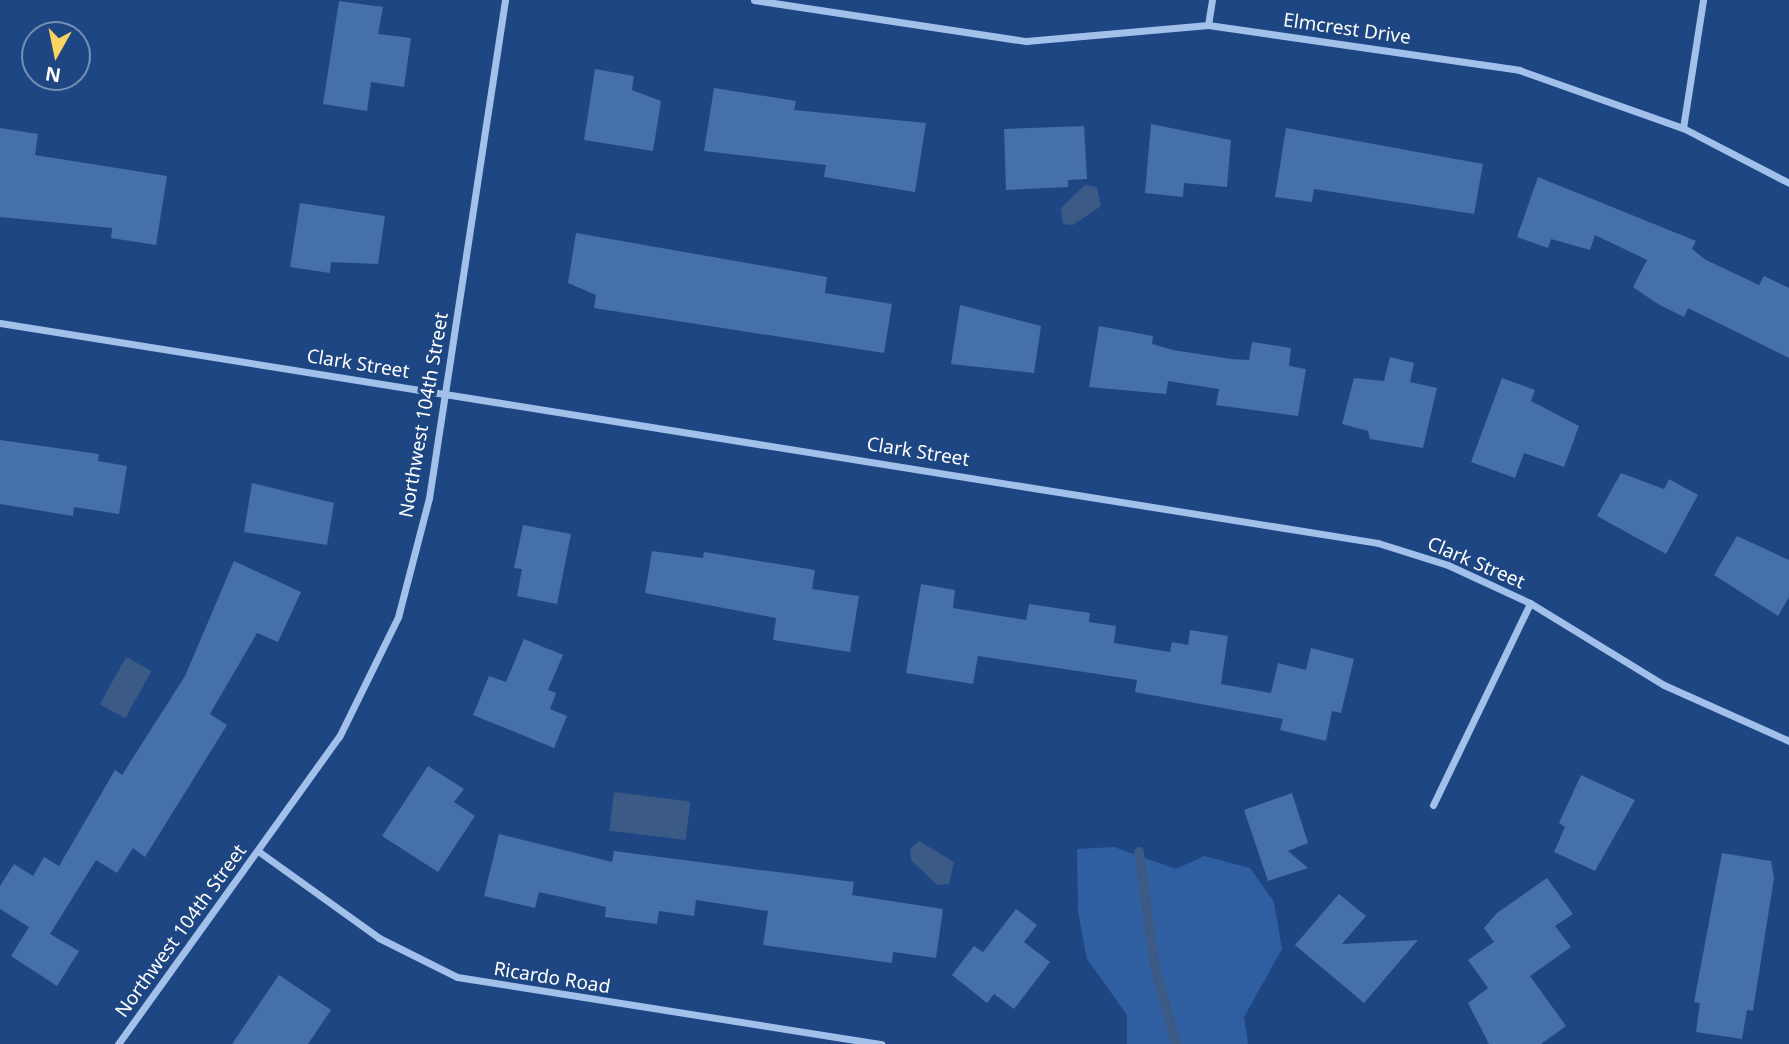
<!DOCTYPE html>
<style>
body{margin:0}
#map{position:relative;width:1789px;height:1044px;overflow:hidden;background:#1d4683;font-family:"Noto Sans",sans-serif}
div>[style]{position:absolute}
.green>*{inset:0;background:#305fa1}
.water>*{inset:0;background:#3b5a86;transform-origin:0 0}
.stream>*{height:10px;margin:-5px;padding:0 5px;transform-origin:5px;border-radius:5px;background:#3b5a86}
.building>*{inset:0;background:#4570ab}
.street>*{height:7px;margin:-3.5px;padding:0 3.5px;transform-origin:3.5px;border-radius:3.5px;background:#a2c0ea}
span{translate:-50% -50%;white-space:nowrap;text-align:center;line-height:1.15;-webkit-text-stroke:6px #1d4683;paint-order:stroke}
.street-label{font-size:19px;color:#fff}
.north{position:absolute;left:21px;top:21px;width:70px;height:70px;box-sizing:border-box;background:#1d4683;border:2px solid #7790b5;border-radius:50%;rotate:189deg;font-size:19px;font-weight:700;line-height:28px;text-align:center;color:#fff}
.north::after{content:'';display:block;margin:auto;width:24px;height:32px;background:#fad360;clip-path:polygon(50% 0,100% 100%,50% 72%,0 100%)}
</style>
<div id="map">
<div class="green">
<i style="clip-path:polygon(1114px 847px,1176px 869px,1204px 856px,1250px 868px,1274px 902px,1282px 949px,1244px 1017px,1248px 1044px,1127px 1044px,1127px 1015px,1087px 959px,1078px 912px,1077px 849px)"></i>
</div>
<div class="water">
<i style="clip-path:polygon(1085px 185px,1097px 187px,1101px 206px,1073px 225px,1063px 224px,1061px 208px)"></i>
<i style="left:126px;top:657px;width:29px;height:54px;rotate:29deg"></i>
<i style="left:614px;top:792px;width:77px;height:39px;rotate:7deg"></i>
<i style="clip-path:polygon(919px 841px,954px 862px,949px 884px,937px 885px,911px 860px,910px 849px)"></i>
</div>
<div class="stream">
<i style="left:1139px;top:852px;width:116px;rotate:82.1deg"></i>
<i style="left:1155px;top:967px;width:80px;rotate:74.7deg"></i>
</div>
<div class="building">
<i style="clip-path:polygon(339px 1px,383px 7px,378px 34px,411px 38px,404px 87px,371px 82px,367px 111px,323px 104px)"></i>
<i style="clip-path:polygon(595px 69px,634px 76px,632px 90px,661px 101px,653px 151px,584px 140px)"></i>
<i style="clip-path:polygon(714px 88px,796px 101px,794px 110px,926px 123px,915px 192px,824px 177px,826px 165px,704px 151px)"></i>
<i style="clip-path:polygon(1151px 124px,1231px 140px,1227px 187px,1184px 183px,1183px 197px,1145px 193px)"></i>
<i style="clip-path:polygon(1084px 126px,1087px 179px,1068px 180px,1068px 187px,1006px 190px,1004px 129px)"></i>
<i style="clip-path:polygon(0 128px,38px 134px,35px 155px,167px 176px,156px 245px,111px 238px,112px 228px,0 217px)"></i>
<i style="clip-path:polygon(1286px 128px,1483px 164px,1474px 214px,1314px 189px,1312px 202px,1275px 197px)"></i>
<i style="clip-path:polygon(1538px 177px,1696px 241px,1692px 249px,1706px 260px,1759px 285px,1764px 276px,1789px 288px,1789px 358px,1688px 308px,1684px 317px,1658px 304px,1633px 287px,1647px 260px,1595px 235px,1590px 250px,1551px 239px,1548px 248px,1517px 237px)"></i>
<i style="clip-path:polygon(300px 203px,385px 216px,378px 264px,331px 262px,330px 273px,290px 267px)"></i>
<i style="clip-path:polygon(576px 233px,827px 277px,825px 293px,892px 304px,884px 353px,594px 308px,596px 295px,568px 283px)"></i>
<i style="clip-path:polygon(960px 305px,1041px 326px,1034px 373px,951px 364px)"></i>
<i style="clip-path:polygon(1099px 326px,1153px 336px,1152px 344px,1173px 350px,1231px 359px,1249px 360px,1252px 342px,1291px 348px,1289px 366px,1306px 369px,1298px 416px,1216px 405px,1219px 389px,1168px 381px,1166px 394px,1089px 387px)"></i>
<i style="clip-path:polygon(1390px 357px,1414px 363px,1410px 382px,1437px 388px,1423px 448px,1370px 439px,1368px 431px,1342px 424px,1354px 378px,1384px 381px)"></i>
<i style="clip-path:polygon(1502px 378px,1535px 390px,1531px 401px,1579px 426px,1564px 467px,1524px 453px,1515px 478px,1471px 462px)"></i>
<i style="clip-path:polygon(0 440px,99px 454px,98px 461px,127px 466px,119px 514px,74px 507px,73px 516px,0 504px)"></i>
<i style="clip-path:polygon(1621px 473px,1664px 489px,1669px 479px,1698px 495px,1666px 554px,1597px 516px)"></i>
<i style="clip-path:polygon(252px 483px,334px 503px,327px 545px,244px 532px)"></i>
<i style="clip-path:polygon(523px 525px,571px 534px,557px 604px,517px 596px,522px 569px,514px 568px)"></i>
<i style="clip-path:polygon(1737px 536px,1789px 560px,1789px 597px,1778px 616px,1714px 575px)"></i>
<i style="clip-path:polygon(652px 551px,703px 558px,704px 552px,815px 570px,812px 589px,859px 596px,850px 652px,773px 640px,776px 618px,645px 593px)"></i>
<i style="clip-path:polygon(234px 561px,301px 592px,278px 642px,257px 633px,210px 714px,227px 725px,145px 857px,133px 848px,117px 873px,96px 860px,50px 934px,79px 951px,57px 986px,11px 956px,29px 927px,0 909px,0 886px,14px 864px,33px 876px,44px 857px,59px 866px,115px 770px,122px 775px,185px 676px)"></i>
<i style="clip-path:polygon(921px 584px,955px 590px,953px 608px,1026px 620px,1029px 604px,1090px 613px,1089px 622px,1116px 626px,1114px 643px,1170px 652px,1172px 642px,1188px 645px,1190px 630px,1228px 636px,1221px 684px,1271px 693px,1278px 663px,1306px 670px,1311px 648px,1354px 659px,1341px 713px,1332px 711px,1326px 741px,1280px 730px,1283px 719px,1135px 692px,1137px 680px,978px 656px,973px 684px,906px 673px)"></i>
<i style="clip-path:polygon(524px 639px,563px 655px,548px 690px,556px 693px,550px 709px,567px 716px,554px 748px,473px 715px,489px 676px,506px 682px)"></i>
<i style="clip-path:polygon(428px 766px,464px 789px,454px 802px,475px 816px,438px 872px,382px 836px)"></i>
<i style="clip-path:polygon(1581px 775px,1635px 800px,1595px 871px,1554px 852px,1565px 827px,1559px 823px)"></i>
<i style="clip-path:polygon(1292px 793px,1308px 843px,1288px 851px,1308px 868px,1268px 881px,1244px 810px)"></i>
<i style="clip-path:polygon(499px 834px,612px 862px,614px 851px,854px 882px,852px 895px,943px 909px,936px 958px,893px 952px,892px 963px,763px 945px,768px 911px,696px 900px,694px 916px,659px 911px,657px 924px,605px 917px,606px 907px,539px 892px,535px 908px,484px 896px)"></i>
<i style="clip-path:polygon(1722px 853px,1771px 861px,1774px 878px,1753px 1011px,1747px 1010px,1742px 1039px,1696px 1032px,1700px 1003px,1694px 1002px)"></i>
<i style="clip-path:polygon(1547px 878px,1573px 914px,1555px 926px,1571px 947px,1530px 976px,1566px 1026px,1541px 1044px,1489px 1044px,1468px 1003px,1488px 988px,1468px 960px,1494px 942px,1484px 928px,1497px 913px)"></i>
<i style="clip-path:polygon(1339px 894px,1366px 916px,1342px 944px,1418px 940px,1364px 1003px,1295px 945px)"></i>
<i style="clip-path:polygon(1016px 909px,1037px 925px,1024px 942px,1050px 962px,1014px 1009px,994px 994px,987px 1003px,952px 975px,974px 946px,983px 952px)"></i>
<i style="clip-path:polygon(279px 975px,331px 1010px,308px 1044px,232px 1044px)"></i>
</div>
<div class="street">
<i style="left:754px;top:0;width:275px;rotate:8.6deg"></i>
<i style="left:1026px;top:41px;width:183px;rotate:-5deg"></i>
<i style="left:1208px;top:25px;width:314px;rotate:8.2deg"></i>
<i style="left:1519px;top:70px;width:174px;rotate:19.5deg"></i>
<i style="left:1683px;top:128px;width:119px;rotate:27.4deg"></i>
<i style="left:1208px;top:25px;width:25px;rotate:-81deg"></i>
<i style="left:1683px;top:128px;width:130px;rotate:-81.1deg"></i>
<i style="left:0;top:323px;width:1395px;rotate:9.07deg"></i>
<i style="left:1378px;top:543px;width:73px;rotate:17.4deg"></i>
<i style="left:1448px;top:565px;width:90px;rotate:24.9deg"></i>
<i style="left:1530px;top:603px;width:157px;rotate:31.5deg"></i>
<i style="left:1664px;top:685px;width:137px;rotate:24.1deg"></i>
<i style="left:1433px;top:805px;width:224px;rotate:-64.3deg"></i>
<i style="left:258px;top:851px;width:149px;rotate:35.7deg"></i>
<i style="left:379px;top:938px;width:87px;rotate:26.6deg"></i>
<i style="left:457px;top:977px;width:430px;rotate:9deg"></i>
<i style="left:118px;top:1044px;width:378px;rotate:-54.3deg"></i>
<i style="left:339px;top:737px;width:134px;rotate:-63.8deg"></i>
<i style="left:398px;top:617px;width:123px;rotate:-75.4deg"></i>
<i style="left:429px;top:498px;width:504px;rotate:-81.32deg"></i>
</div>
<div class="street-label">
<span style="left:1347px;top:29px;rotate:8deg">Elmcrest Drive</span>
<span style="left:358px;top:364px;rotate:9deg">Clark Street</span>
<span style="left:424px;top:415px;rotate:-80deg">Northwest 104th Street</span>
<span style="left:918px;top:452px;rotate:9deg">Clark Street</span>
<span style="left:1476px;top:563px;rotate:23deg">Clark Street</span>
<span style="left:181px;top:931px;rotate:-54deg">Northwest 104th Street</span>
<span style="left:552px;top:978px;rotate:9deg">Ricardo Road</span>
</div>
<div class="north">N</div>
</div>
